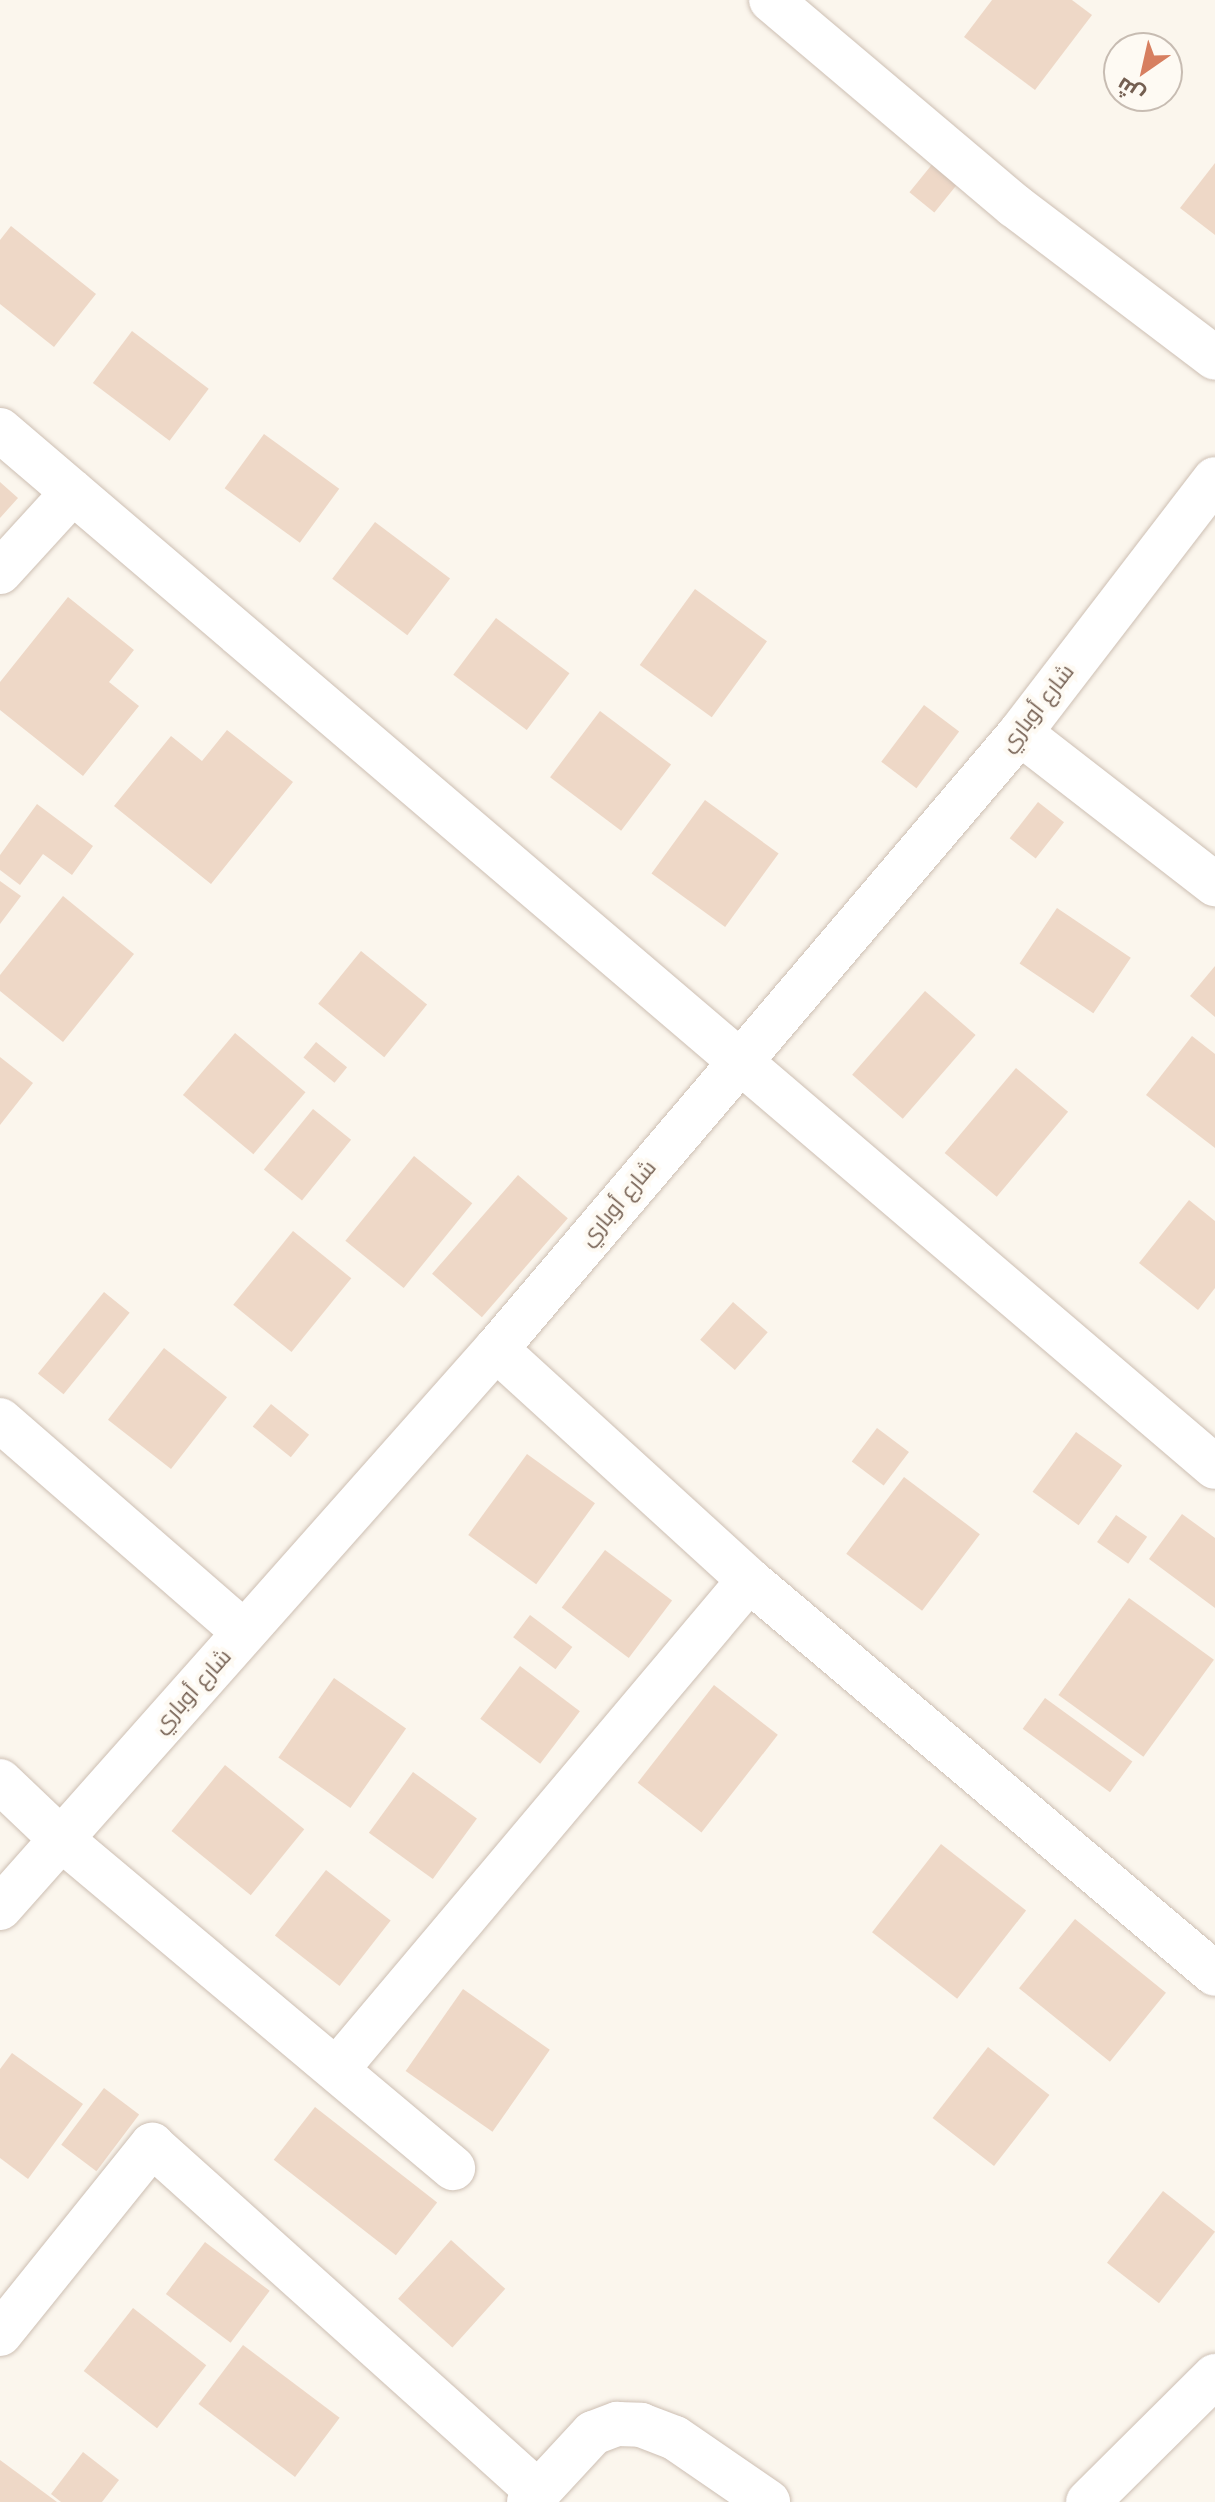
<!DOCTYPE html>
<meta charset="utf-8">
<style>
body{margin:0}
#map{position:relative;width:1215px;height:2502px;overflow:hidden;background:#fbf6ed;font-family:"DM Sans",Cairo,sans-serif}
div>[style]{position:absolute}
.building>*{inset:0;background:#eed8c7;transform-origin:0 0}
.roads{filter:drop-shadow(0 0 2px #cdbfb3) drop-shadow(0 0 2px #cdbfb3)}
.street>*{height:44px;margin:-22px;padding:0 22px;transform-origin:22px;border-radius:22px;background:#fff}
span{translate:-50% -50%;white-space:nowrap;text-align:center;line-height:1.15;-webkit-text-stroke:8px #fefaf3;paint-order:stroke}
.street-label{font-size:22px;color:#745f51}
.north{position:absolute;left:1103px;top:32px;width:80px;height:80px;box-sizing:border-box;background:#fefaf3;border:2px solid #c7bcb2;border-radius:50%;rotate:214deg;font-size:22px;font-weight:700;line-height:32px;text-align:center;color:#745f51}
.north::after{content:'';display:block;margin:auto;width:28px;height:36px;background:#d77f60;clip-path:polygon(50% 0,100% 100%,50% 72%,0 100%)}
</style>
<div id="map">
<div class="building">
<i style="clip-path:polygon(992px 0,1072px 0,1092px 15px,1035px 90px,964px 37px)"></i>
<i style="left:934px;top:162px;width:32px;height:39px;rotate:39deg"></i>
<i style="clip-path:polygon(1215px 163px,1215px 235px,1180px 208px)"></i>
<i style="clip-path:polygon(11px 226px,96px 294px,54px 347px,0 304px,0 240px)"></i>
<i style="left:132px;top:331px;width:96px;height:65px;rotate:37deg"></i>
<i style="left:264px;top:434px;width:93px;height:67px;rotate:36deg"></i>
<i style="clip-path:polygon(0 482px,18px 498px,0 518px)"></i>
<i style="left:375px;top:522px;width:94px;height:71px;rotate:37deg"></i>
<i style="left:695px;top:589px;width:89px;height:94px;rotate:36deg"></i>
<i style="clip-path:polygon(68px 597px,134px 650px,109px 682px,139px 706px,83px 776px,0 710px,0 682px)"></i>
<i style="left:496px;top:618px;width:92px;height:71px;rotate:37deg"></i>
<i style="left:924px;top:705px;width:44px;height:71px;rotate:37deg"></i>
<i style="left:600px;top:711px;width:89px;height:83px;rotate:37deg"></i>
<i style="clip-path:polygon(227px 730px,293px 782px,211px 884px,114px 806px,171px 736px,202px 761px)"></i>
<i style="left:705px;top:800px;width:91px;height:91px;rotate:36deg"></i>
<i style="left:1038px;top:802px;width:33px;height:46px;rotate:38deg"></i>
<i style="clip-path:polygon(37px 804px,93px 846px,72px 875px,43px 854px,20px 885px,0 870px,0 855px)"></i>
<i style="clip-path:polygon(0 881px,21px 896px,0 924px)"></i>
<i style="clip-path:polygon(63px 896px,134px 954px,63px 1042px,0 991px,0 975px)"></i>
<i style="left:1057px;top:908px;width:89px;height:67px;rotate:34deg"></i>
<i style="left:361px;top:951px;width:85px;height:68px;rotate:39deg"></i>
<i style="clip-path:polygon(1215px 966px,1215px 1017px,1190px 996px)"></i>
<i style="left:925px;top:991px;width:67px;height:111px;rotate:41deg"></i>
<i style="left:235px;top:1033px;width:92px;height:81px;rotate:40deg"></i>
<i style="clip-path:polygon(1192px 1036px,1215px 1054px,1215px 1148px,1146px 1095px)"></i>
<i style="left:316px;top:1042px;width:40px;height:20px;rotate:39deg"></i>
<i style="clip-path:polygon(0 1057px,33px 1083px,0 1125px)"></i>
<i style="left:1016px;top:1068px;width:68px;height:111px;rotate:40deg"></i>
<i style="left:313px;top:1109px;width:49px;height:78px;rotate:39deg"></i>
<i style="left:414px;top:1156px;width:75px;height:109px;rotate:39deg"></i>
<i style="left:518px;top:1175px;width:66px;height:131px;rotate:41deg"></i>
<i style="clip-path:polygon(1189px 1200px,1215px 1221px,1215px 1288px,1198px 1310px,1139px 1263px)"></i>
<i style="left:293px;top:1231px;width:75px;height:95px;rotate:39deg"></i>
<i style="left:104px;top:1292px;width:33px;height:105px;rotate:39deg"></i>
<i style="left:733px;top:1302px;width:46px;height:50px;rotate:41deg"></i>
<i style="left:164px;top:1348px;width:80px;height:91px;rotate:38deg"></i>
<i style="left:271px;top:1404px;width:49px;height:29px;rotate:39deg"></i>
<i style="left:877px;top:1428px;width:40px;height:42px;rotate:37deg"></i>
<i style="left:1076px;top:1432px;width:57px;height:74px;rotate:36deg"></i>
<i style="left:527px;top:1454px;width:84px;height:100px;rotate:36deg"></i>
<i style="left:904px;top:1477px;width:95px;height:96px;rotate:37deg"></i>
<i style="clip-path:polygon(1182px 1514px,1215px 1538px,1215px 1608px,1149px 1559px)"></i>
<i style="left:1116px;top:1515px;width:38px;height:33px;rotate:35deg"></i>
<i style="left:605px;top:1550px;width:84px;height:72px;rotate:37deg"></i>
<i style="left:1129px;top:1598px;width:105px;height:120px;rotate:36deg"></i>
<i style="left:530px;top:1615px;width:53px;height:28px;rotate:37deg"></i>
<i style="left:520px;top:1666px;width:75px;height:66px;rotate:37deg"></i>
<i style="left:334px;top:1678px;width:88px;height:97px;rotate:35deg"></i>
<i style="left:714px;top:1685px;width:81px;height:124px;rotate:38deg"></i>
<i style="left:1045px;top:1698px;width:108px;height:38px;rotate:36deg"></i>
<i style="left:225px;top:1765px;width:102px;height:85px;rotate:39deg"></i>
<i style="left:413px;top:1772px;width:79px;height:75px;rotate:36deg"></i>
<i style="left:941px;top:1844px;width:108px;height:112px;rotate:38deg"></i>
<i style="left:326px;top:1870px;width:82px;height:83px;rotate:38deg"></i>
<i style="left:1075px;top:1919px;width:117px;height:89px;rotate:39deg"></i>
<i style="left:463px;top:1989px;width:106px;height:100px;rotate:35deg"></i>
<i style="left:988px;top:2047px;width:78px;height:90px;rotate:38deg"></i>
<i style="clip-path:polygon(12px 2053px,83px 2104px,28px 2179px,0 2158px,0 2069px)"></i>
<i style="left:104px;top:2088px;width:44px;height:71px;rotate:37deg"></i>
<i style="left:315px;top:2107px;width:155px;height:67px;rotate:38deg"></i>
<i style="left:1163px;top:2191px;width:66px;height:91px;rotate:38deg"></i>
<i style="left:451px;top:2240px;width:73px;height:79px;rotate:42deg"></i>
<i style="left:205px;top:2242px;width:81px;height:65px;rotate:37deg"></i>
<i style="left:133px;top:2308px;width:93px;height:80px;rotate:38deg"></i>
<i style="left:243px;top:2345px;width:121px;height:74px;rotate:37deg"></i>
<i style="clip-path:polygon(83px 2452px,119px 2480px,102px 2502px,61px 2502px,51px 2494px)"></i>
<i style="clip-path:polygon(0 2460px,57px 2502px,0 2502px)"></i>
</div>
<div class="roads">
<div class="street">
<i style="left:771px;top:0;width:319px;rotate:40.2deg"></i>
<i style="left:1015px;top:206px;width:251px;rotate:37.2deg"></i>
<i style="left:0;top:430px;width:1597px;rotate:40.48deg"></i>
<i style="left:0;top:572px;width:108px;rotate:-47.6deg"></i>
<i style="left:1020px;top:733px;width:247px;rotate:37.8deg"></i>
<i style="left:496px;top:1349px;width:343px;rotate:42.4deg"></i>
<i style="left:749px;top:1580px;width:610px;rotate:40.21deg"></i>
<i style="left:0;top:1420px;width:323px;rotate:41deg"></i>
<i style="left:0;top:1781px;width:84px;rotate:43.6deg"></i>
<i style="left:61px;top:1839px;width:512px;rotate:40.01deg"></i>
<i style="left:0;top:1908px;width:747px;rotate:-48.42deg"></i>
<i style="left:496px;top:1349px;width:809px;rotate:-49.61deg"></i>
<i style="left:1020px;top:733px;width:320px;rotate:-52.5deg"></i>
<i style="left:337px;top:2069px;width:639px;rotate:-49.88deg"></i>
<i style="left:0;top:2334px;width:243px;rotate:-51.2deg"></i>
<i style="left:152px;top:2145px;width:518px;rotate:41.95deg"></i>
<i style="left:529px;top:2502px;width:94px;rotate:-47.2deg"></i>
<i style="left:593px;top:2433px;width:26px;rotate:-21deg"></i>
<i style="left:617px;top:2424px;width:24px;rotate:2deg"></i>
<i style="left:641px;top:2425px;width:36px;rotate:21deg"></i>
<i style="left:675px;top:2438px;width:113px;rotate:34.5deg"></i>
<i style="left:1088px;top:2502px;width:179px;rotate:-44.8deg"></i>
</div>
</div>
<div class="street-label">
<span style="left:1037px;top:708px;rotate:-52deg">شارع أوباري</span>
<span style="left:618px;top:1203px;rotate:-50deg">شارع أوباري</span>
<span style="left:192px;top:1691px;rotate:-48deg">شارع أوباري</span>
</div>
<div class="north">ش</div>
</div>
